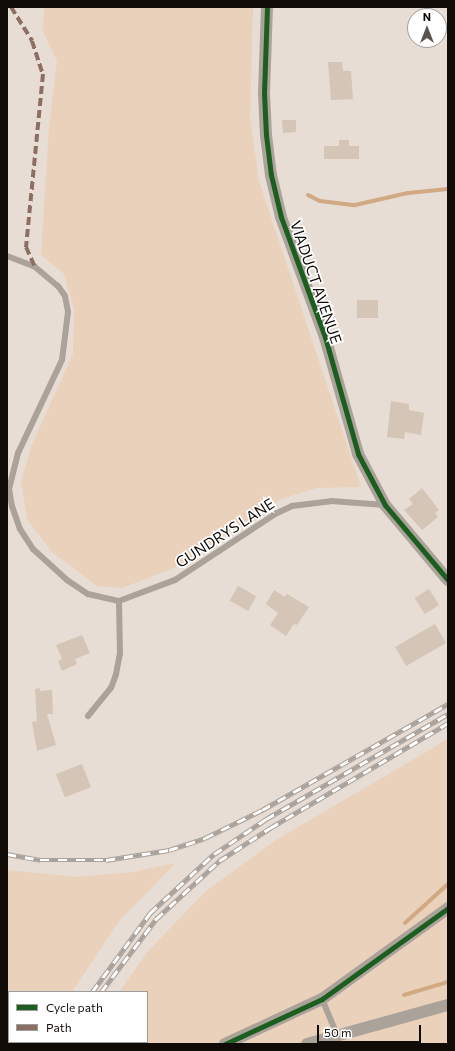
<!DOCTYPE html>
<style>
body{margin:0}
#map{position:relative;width:455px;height:1051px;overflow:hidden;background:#e7ddd4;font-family:Commissioner,sans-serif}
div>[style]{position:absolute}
.green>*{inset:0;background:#e9d1bc}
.stream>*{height:4px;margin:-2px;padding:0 2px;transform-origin:2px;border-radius:2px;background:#d1a982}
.building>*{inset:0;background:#d4c5b7;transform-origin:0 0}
.lane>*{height:6px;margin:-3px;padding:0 3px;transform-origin:3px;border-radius:3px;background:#aba29a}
.street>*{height:12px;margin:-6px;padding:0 6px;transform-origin:6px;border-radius:6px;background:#aba29a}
.rail>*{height:4.5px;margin-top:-2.25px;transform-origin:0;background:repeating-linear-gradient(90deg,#fff 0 9px,#a9a19a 0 18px);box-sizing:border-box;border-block:1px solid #a9a19a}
.quiet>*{height:4px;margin-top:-2px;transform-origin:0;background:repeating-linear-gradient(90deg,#8d6e63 0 8px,transparent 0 12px)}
.cycleway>*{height:5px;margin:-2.5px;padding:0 2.5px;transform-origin:2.5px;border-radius:2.5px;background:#1b5e20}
span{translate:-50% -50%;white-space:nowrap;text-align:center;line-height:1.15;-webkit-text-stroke:3.5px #fff;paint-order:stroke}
.street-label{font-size:15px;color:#100b06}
.frame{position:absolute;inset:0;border:8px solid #100b06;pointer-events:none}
.legend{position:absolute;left:8px;top:991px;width:140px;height:52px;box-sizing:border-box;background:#fff;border:1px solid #9f9d9b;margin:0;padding:5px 7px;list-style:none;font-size:12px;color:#100b06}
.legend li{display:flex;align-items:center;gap:8px;height:20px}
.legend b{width:20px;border:1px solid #9f9d9b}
.north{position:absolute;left:407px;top:8px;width:40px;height:40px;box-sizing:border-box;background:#fff;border:1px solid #9f9d9b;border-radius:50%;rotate:0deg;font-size:11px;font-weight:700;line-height:16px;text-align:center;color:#100b06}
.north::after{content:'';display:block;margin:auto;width:14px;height:18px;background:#5b544e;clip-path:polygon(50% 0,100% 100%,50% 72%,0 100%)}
.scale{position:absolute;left:317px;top:1025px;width:104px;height:18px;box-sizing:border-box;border:2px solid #100b06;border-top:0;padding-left:5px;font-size:12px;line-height:14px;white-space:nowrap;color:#100b06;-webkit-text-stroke:3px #fff;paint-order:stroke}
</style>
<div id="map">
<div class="green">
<i style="clip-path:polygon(44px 7px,253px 7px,250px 116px,259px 181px,361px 487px,317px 488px,281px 499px,176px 567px,122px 588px,97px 586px,51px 551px,27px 519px,21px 482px,32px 444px,73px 354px,74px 309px,64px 274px,41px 255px,49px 127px,57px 61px,43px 32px)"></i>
<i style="clip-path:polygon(448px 739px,448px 1044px,89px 1044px,147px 1042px,147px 992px,119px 992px,149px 950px,206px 891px,276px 840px)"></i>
<i style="clip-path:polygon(176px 863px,119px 921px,72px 992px,9px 992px,9px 1042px,46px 1042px,7px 1044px,7px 870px,77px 877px,133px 872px)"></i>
</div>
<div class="stream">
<i style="left:308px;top:195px;width:13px;rotate:27deg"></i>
<i style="left:320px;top:201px;width:35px;rotate:7deg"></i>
<i style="left:355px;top:205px;width:54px;rotate:-12.8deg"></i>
<i style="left:408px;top:193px;width:40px;rotate:-5.7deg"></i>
<i style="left:405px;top:923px;width:58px;rotate:-42.2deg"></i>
<i style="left:404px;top:995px;width:46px;rotate:-16.5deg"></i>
</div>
<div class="building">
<i style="clip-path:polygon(328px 62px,342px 62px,343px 71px,351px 71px,353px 99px,331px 100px)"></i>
<i style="clip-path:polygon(282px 120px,296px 120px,296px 132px,283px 133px)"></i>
<i style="clip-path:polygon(339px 140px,349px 140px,349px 146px,359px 146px,359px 159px,324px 159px,324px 146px,339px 146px)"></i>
<i style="left:357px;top:300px;width:21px;height:18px"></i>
<i style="clip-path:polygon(391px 401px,409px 404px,409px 410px,424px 413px,421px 435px,405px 432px,404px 439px,387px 437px)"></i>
<i style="clip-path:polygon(422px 488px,439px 510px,435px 513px,438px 517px,422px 530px,404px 510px,413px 504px,409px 499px)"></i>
<i style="left:238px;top:586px;width:21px;height:17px;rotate:29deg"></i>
<i style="left:429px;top:589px;width:19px;height:17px;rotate:58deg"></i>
<i style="clip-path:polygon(274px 590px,285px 597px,287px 594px,309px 607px,297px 625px,294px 624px,286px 636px,270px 625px,278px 613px,266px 604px)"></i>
<i style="left:435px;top:624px;width:22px;height:46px;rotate:60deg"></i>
<i style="clip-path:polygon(82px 635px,90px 653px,75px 659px,77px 664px,62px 671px,58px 661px,62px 659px,56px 645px)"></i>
<i style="clip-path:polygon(40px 688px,40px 691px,52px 690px,53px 714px,47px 714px,56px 745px,37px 751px,32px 722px,37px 721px,35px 689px)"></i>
<i style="left:82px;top:764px;width:25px;height:28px;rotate:69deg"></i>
</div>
<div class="lane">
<i style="left:7px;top:256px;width:30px;rotate:21deg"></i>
<i style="left:35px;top:267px;width:30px;rotate:40deg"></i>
<i style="left:58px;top:286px;width:12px;rotate:55deg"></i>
<i style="left:65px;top:296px;width:16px;rotate:79deg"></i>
<i style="left:68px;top:312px;width:48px;rotate:97.1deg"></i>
<i style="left:62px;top:360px;width:103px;rotate:115.3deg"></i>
<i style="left:18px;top:453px;width:37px;rotate:104deg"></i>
<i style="left:9px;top:489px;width:17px;rotate:80deg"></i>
<i style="left:12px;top:506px;width:24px;rotate:71deg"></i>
<i style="left:20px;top:529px;width:24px;rotate:57deg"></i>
<i style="left:33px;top:549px;width:46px;rotate:42.4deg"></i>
<i style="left:67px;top:580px;width:25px;rotate:34deg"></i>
<i style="left:88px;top:594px;width:32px;rotate:13deg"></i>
<i style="left:119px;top:601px;width:60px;rotate:-20.6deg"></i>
<i style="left:175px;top:580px;width:120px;rotate:-33.4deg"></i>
<i style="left:275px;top:514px;width:19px;rotate:-25deg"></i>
<i style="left:292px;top:506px;width:39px;rotate:-7deg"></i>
<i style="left:331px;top:501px;width:54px;rotate:4.2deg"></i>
<i style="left:88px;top:716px;width:36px;rotate:-51deg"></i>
<i style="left:111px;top:688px;width:15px;rotate:-70deg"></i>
<i style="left:116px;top:674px;width:20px;rotate:-79deg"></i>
<i style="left:120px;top:654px;width:53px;rotate:-91.1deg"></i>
<i style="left:322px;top:999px;width:41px;rotate:67.2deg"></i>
</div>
<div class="street">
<i style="left:267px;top:7px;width:86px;rotate:92deg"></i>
<i style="left:264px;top:93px;width:42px;rotate:87.3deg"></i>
<i style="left:266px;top:135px;width:40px;rotate:82.9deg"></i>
<i style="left:271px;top:175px;width:43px;rotate:76.6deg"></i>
<i style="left:281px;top:217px;width:128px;rotate:69.9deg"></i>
<i style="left:325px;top:337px;width:122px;rotate:74.2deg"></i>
<i style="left:358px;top:454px;width:58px;rotate:62.1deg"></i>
<i style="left:385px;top:505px;width:98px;rotate:50deg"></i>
<i style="left:7px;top:1033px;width:4px;rotate:56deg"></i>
<i style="left:15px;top:1042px;width:3px;rotate:45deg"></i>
<i style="left:225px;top:1044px;width:107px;rotate:-24.9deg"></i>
<i style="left:322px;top:999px;width:155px;rotate:-35.8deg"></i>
<i style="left:307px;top:1044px;width:146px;rotate:-15.5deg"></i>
</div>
<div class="rail">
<i style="left:7px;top:854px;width:34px;rotate:10deg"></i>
<i style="left:40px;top:860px;width:66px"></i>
<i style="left:106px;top:860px;width:64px;rotate:-9deg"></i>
<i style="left:169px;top:850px;width:38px;rotate:-18deg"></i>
<i style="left:205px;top:838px;width:64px;rotate:-26.2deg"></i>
<i style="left:262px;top:810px;width:214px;rotate:-29.7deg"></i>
<i style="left:92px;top:992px;width:98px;rotate:-53.7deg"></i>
<i style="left:150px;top:913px;width:87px;rotate:-42.7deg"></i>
<i style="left:214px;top:854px;width:63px;rotate:-33.9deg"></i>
<i style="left:266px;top:819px;width:210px;rotate:-30deg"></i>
<i style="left:101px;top:992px;width:91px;rotate:-53deg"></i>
<i style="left:156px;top:919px;width:86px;rotate:-42.6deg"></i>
<i style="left:219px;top:861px;width:61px;rotate:-32.9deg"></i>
<i style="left:270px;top:828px;width:207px;rotate:-30.5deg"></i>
<i style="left:60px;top:1044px;width:2px;rotate:-63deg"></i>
<i style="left:70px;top:1044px;width:2px;rotate:-63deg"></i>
</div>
<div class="quiet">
<i style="left:11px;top:7px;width:40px;rotate:58deg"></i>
<i style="left:32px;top:41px;width:35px;rotate:72deg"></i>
<i style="left:43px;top:74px;width:174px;rotate:95.6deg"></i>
<i style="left:26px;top:247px;width:22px;rotate:66deg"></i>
</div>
<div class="cycleway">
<i style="left:267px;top:7px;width:86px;rotate:92deg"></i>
<i style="left:264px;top:93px;width:42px;rotate:87.3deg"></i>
<i style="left:266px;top:135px;width:40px;rotate:82.9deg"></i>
<i style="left:271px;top:175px;width:43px;rotate:76.6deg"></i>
<i style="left:281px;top:217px;width:128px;rotate:69.9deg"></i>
<i style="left:325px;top:337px;width:122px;rotate:74.2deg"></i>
<i style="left:358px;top:454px;width:58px;rotate:62.1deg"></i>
<i style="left:385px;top:505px;width:98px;rotate:50deg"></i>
<i style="left:225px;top:1044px;width:107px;rotate:-24.9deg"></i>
<i style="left:322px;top:999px;width:155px;rotate:-35.8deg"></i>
</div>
<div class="street-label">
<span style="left:316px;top:282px;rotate:71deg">VIADUCT AVENUE</span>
<span style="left:225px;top:533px;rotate:-33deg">GUNDRYS LANE</span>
</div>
<div class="frame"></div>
<ul class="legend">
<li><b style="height:5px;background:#1b5e20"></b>Cycle path</li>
<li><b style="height:5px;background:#8d6e63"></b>Path</li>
</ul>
<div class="north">N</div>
<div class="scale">50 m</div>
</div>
